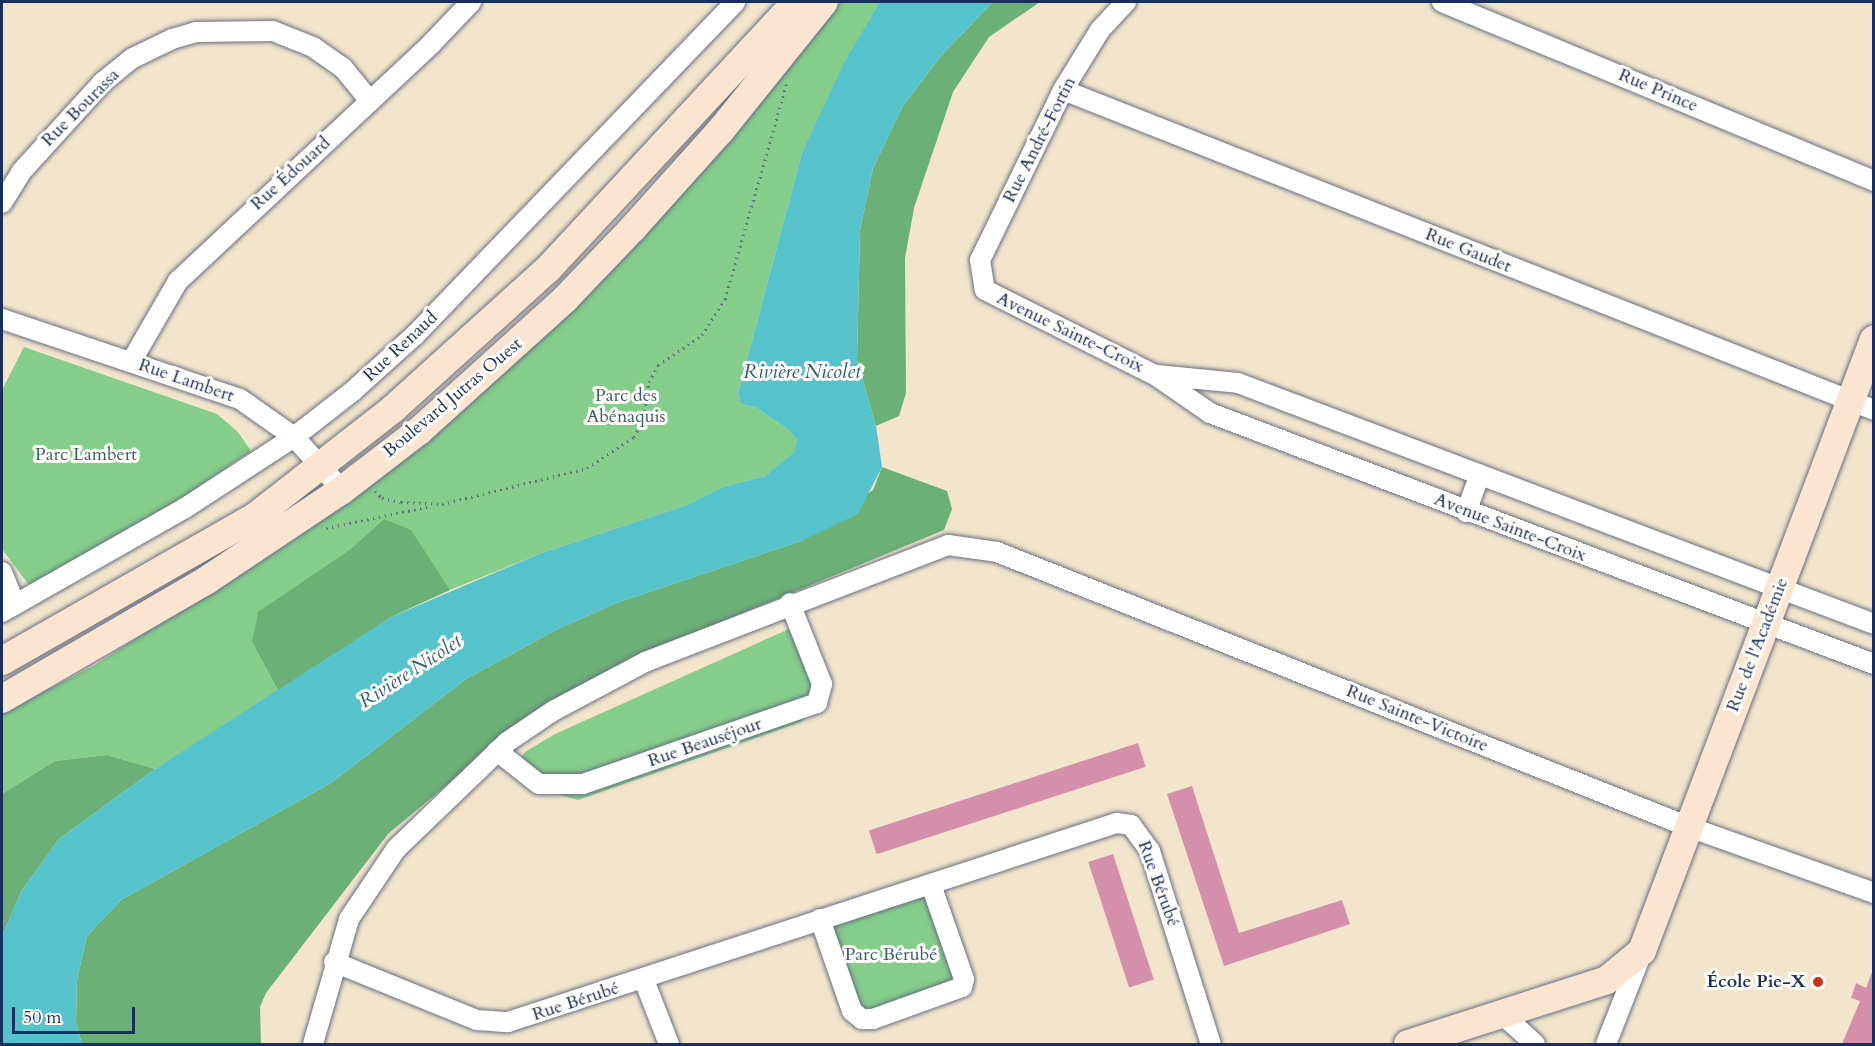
<!DOCTYPE html>
<meta charset="utf-8">
<style>
body{margin:0}
#map{position:relative;width:1875px;height:1046px;overflow:hidden;background:#f2e5cb;font-family:Cardo,serif}
div>[style]{position:absolute}
.green>*{inset:0;background:#84cd8a;transform-origin:0 0}
.forest>*{inset:0;background:#6bb076}
.water>*{inset:0;background:#56c3cc}
.building>*{inset:0;background:#d490aa;transform-origin:0 0}
.path>*{height:3px;margin-top:-1.5px;transform-origin:0;background:repeating-linear-gradient(90deg,#666f84 0 1.5px,transparent 0 6px)}
.roads{filter:drop-shadow(0 0 2px #666f84) drop-shadow(0 0 2px #666f84)}
.street>*{height:20px;margin:-10px;padding:0 10px;transform-origin:10px;border-radius:10px;background:#fff}
.secondary>*{height:28px;margin:-14px;padding:0 14px;transform-origin:14px;border-radius:14px;background:#fce5d0}
.dots>*{width:16px;height:16px;translate:-50% -50%;box-sizing:border-box;border:3px solid #fdfcf7;border-radius:50%}
span{translate:-50% -50%;white-space:nowrap;text-align:center;line-height:1.15;-webkit-text-stroke:6px #fdfcf7;paint-order:stroke}
.street-label{font-size:18px;color:#1b2f5e}
.park-label{font-size:18px;color:#3a5e6b}
.poi-label{font-size:18px;color:#1b2f5e;font-weight:700}
.right{translate:-100% -50%;text-align:right}
.water-label{font-size:20px;color:#2d5b7f;font-style:italic}
.frame{position:absolute;inset:0;border:3px solid #1b2f5e;pointer-events:none}
.scale{position:absolute;left:12px;top:1007px;width:123px;height:27px;box-sizing:border-box;border:3px solid #1b2f5e;border-top:0;padding-left:8px;font-size:18px;line-height:21px;white-space:nowrap;color:#1b2f5e;-webkit-text-stroke:4px #fdfcf7;paint-order:stroke}
</style>
<div id="map">
<div class="green">
<i style="clip-path:polygon(835px 2px,881px 2px,802px 153px,738px 394px,741px 404px,755px 407px,789px 430px,797px 440px,796px 452px,765px 476px,723px 487px,687px 505px,539px 554px,450px 590px,435px 568px,384px 519px,252px 642px,279px 692px,155px 769px,107px 755px,55px 761px,2px 794px,2px 713px,95px 665px,342px 505px,479px 394px)"></i>
<i style="clip-path:polygon(24px 347px,217px 414px,238px 432px,251px 451px,185px 496px,29px 585px,2px 549px,2px 390px)"></i>
<i style="clip-path:polygon(789px 629px,818px 699px,816px 711px,801px 722px,578px 800px,557px 794px,518px 773px,515px 766px,525px 752px,555px 734px)"></i>
<i style="left:931px;top:885px;width:100px;height:116px;rotate:71deg"></i>
</div>
<div class="forest">
<i style="clip-path:polygon(993px 2px,1040px 2px,989px 37px,953px 92px,914px 208px,905px 258px,906px 393px,899px 416px,876px 426px,857px 360px,860px 230px,873px 168px,903px 106px,941px 56px)"></i>
<i style="clip-path:polygon(882px 467px,947px 491px,952px 509px,944px 530px,639px 656px,497px 743px,388px 834px,266px 993px,260px 1007px,261px 1044px,82px 1044px,76px 1023px,77px 979px,87px 936px,121px 900px,331px 783px,466px 679px,554px 631px,616px 603px,801px 541px,873px 490px)"></i>
<i style="clip-path:polygon(384px 519px,411px 530px,450px 590px,391px 617px,279px 692px,252px 642px,258px 612px,351px 549px)"></i>
<i style="clip-path:polygon(107px 755px,155px 769px,59px 839px,22px 890px,2px 936px,2px 794px,55px 761px)"></i>
</div>
<div class="water">
<i style="clip-path:polygon(880px 2px,993px 2px,941px 56px,903px 106px,873px 168px,860px 230px,857px 360px,876px 426px,882px 467px,858px 514px,801px 541px,616px 603px,554px 631px,466px 679px,331px 783px,121px 900px,87px 936px,77px 979px,76px 1023px,82px 1044px,2px 1044px,2px 936px,22px 890px,59px 839px,155px 769px,391px 617px,539px 554px,687px 505px,723px 487px,765px 476px,795px 452px,797px 440px,789px 430px,755px 407px,741px 404px,738px 394px,802px 153px,844px 63px)"></i>
</div>
<div class="building">
<i style="left:1138px;top:743px;width:25px;height:283px;rotate:72deg"></i>
<i style="clip-path:polygon(1192px 786px,1239px 933px,1342px 900px,1350px 924px,1224px 966px,1167px 794px)"></i>
<i style="left:1113px;top:854px;width:132px;height:26px;rotate:72deg"></i>
<i style="clip-path:polygon(1873px 970px,1874px 1044px,1842px 1044px,1860px 1001px,1851px 998px,1856px 983px,1866px 988px)"></i>
</div>
<div class="path">
<i style="left:375px;top:491px;width:10px;rotate:45deg"></i>
<i style="left:382px;top:498px;width:19px;rotate:12deg"></i>
<i style="left:401px;top:502px;width:41px;rotate:2.8deg"></i>
<i style="left:442px;top:504px;width:149px;rotate:-13.9deg"></i>
<i style="left:587px;top:468px;width:56px;rotate:-33.4deg"></i>
<i style="left:634px;top:437px;width:22px;rotate:-63deg"></i>
<i style="left:644px;top:417px;width:35px;rotate:-82deg"></i>
<i style="left:649px;top:382px;width:19px;rotate:-62deg"></i>
<i style="left:658px;top:365px;width:53px;rotate:-34.3deg"></i>
<i style="left:702px;top:335px;width:43px;rotate:-57.4deg"></i>
<i style="left:725px;top:299px;width:225px;rotate:-74deg"></i>
<i style="left:326px;top:528px;width:107px;rotate:-11.8deg"></i>
</div>
<div class="roads">
<div class="street">
<i style="left:1126px;top:2px;width:38px;rotate:133deg"></i>
<i style="left:1100px;top:30px;width:70px;rotate:121.7deg"></i>
<i style="left:1063px;top:90px;width:189px;rotate:116deg"></i>
<i style="left:980px;top:260px;width:30px;rotate:81deg"></i>
<i style="left:985px;top:290px;width:190px;rotate:26.6deg"></i>
<i style="left:1155px;top:375px;width:67px;rotate:34.6deg"></i>
<i style="left:1210px;top:413px;width:710px;rotate:20.71deg"></i>
<i style="left:1442px;top:2px;width:468px;rotate:22.5deg"></i>
<i style="left:1063px;top:90px;width:872px;rotate:21.53deg"></i>
<i style="left:2px;top:203px;width:36px;rotate:-58deg"></i>
<i style="left:21px;top:172px;width:122px;rotate:-47.7deg"></i>
<i style="left:103px;top:82px;width:38px;rotate:-39deg"></i>
<i style="left:133px;top:58px;width:43px;rotate:-26deg"></i>
<i style="left:172px;top:39px;width:25px;rotate:-16deg"></i>
<i style="left:196px;top:32px;width:77px;rotate:-0.7deg"></i>
<i style="left:273px;top:31px;width:43px;rotate:21.8deg"></i>
<i style="left:313px;top:47px;width:37px;rotate:35deg"></i>
<i style="left:343px;top:68px;width:43px;rotate:50.7deg"></i>
<i style="left:2px;top:319px;width:251px;rotate:18.6deg"></i>
<i style="left:240px;top:399px;width:66px;rotate:35.1deg"></i>
<i style="left:294px;top:437px;width:72px;rotate:47.8deg"></i>
<i style="left:131px;top:362px;width:94px;rotate:-59.9deg"></i>
<i style="left:178px;top:281px;width:348px;rotate:-43.1deg"></i>
<i style="left:432px;top:43px;width:57px;rotate:-46.4deg"></i>
<i style="left:1157px;top:375px;width:81px;rotate:5.6deg"></i>
<i style="left:1238px;top:383px;width:680px;rotate:20.75deg"></i>
<i style="left:1466px;top:512px;width:40px;rotate:-69.8deg"></i>
<i style="left:2px;top:572px;width:35px;rotate:68deg"></i>
<i style="left:2px;top:612px;width:210px;rotate:-29.6deg"></i>
<i style="left:185px;top:508px;width:130px;rotate:-33.1deg"></i>
<i style="left:294px;top:437px;width:75px;rotate:-37.9deg"></i>
<i style="left:353px;top:391px;width:84px;rotate:-42.1deg"></i>
<i style="left:415px;top:335px;width:462px;rotate:-46.1deg"></i>
<i style="left:497px;top:751px;width:53px;rotate:38.2deg"></i>
<i style="left:539px;top:784px;width:44px"></i>
<i style="left:583px;top:784px;width:248px;rotate:-19.1deg"></i>
<i style="left:817px;top:703px;width:20px;rotate:-75deg"></i>
<i style="left:822px;top:684px;width:87px;rotate:-111.6deg"></i>
<i style="left:820px;top:919px;width:97px;rotate:70.8deg"></i>
<i style="left:852px;top:1011px;width:13px;rotate:39deg"></i>
<i style="left:862px;top:1019px;width:11px"></i>
<i style="left:873px;top:1019px;width:95px;rotate:-19.8deg"></i>
<i style="left:962px;top:987px;width:8px;rotate:-76deg"></i>
<i style="left:964px;top:979px;width:100px;rotate:-109.3deg"></i>
<i style="left:334px;top:962px;width:154px;rotate:22.1deg"></i>
<i style="left:477px;top:1020px;width:31px;rotate:4deg"></i>
<i style="left:508px;top:1022px;width:641px;rotate:-18.1deg"></i>
<i style="left:1117px;top:823px;width:14px;rotate:8deg"></i>
<i style="left:1131px;top:825px;width:32px;rotate:54deg"></i>
<i style="left:1150px;top:851px;width:202px;rotate:72.5deg"></i>
<i style="left:644px;top:980px;width:69px;rotate:68.7deg"></i>
<i style="left:1503px;top:1015px;width:43px;rotate:42.2deg"></i>
<i style="left:313px;top:1044px;width:130px;rotate:-73.9deg"></i>
<i style="left:349px;top:919px;width:84px;rotate:-56.1deg"></i>
<i style="left:396px;top:849px;width:154px;rotate:-43.9deg"></i>
<i style="left:507px;top:742px;width:55px;rotate:-34deg"></i>
<i style="left:553px;top:711px;width:104px;rotate:-28deg"></i>
<i style="left:645px;top:662px;width:325px;rotate:-21.1deg"></i>
<i style="left:948px;top:545px;width:49px;rotate:8.1deg"></i>
<i style="left:997px;top:552px;width:745px;rotate:21.67deg"></i>
<i style="left:1689px;top:827px;width:196px;rotate:19.6deg"></i>
<i style="left:1606px;top:1044px;width:96px;rotate:-68.5deg"></i>
</div>
<div class="secondary">
<i style="left:2px;top:661px;width:292px;rotate:-29.7deg"></i>
<i style="left:256px;top:516px;width:175px;rotate:-38deg"></i>
<i style="left:394px;top:408px;width:207px;rotate:-42.1deg"></i>
<i style="left:548px;top:269px;width:364px;rotate:-47.1deg"></i>
<i style="left:2px;top:699px;width:237px;rotate:-30.1deg"></i>
<i style="left:207px;top:580px;width:162px;rotate:-33.7deg"></i>
<i style="left:342px;top:490px;width:97px;rotate:-37.5deg"></i>
<i style="left:419px;top:431px;width:197px;rotate:-42.1deg"></i>
<i style="left:565px;top:299px;width:98px;rotate:-46.2deg"></i>
<i style="left:633px;top:228px;width:132px;rotate:-48.1deg"></i>
<i style="left:721px;top:130px;width:164px;rotate:-51.2deg"></i>
<i style="left:1408px;top:1044px;width:209px;rotate:-17.8deg"></i>
<i style="left:1607px;top:980px;width:45px;rotate:-39.6deg"></i>
<i style="left:1642px;top:951px;width:654px;rotate:-69.24deg"></i>
</div>
</div>
<div class="dots">
<i style="left:1818px;top:982px;background:#c8321e"></i>
</div>
<div class="street-label">
<span style="left:1658px;top:91px;rotate:23deg">Rue Prince</span>
<span style="left:81px;top:108px;rotate:-45deg">Rue Bourassa</span>
<span style="left:1040px;top:140px;rotate:-63deg">Rue André-Fortin</span>
<span style="left:291px;top:174px;rotate:-42deg">Rue Édouard</span>
<span style="left:1468px;top:251px;rotate:22deg">Rue Gaudet</span>
<span style="left:1070px;top:333px;rotate:26deg">Avenue Sainte-Croix</span>
<span style="left:401px;top:347px;rotate:-43deg">Rue Renaud</span>
<span style="left:186px;top:381px;rotate:19deg">Rue Lambert</span>
<span style="left:453px;top:398px;rotate:-40deg">Boulevard Jutras Ouest</span>
<span style="left:1510px;top:528px;rotate:21deg">Avenue Sainte-Croix</span>
<span style="left:1758px;top:645px;rotate:-69deg">Rue de l'Académie</span>
<span style="left:1417px;top:719px;rotate:22deg">Rue Sainte-Victoire</span>
<span style="left:705px;top:743px;rotate:-19deg">Rue Beauséjour</span>
<span style="left:1158px;top:884px;rotate:70deg">Rue Bérubé</span>
<span style="left:576px;top:1002px;rotate:-18deg">Rue Bérubé</span>
</div>
<div class="park-label">
<span style="left:626px;top:407px">Parc des<br>Abénaquis</span>
<span style="left:86px;top:455px">Parc Lambert</span>
<span style="left:891px;top:955px">Parc Bérubé</span>
</div>
<div class="poi-label">
<span class="right" style="left:1806px;top:982px">École Pie-X</span>
</div>
<div class="water-label">
<span style="left:802px;top:371px">Rivière Nicolet</span>
<span style="left:410px;top:671px;rotate:-33deg">Rivière Nicolet</span>
</div>
<div class="frame"></div>
<div class="scale">50 m</div>
</div>
